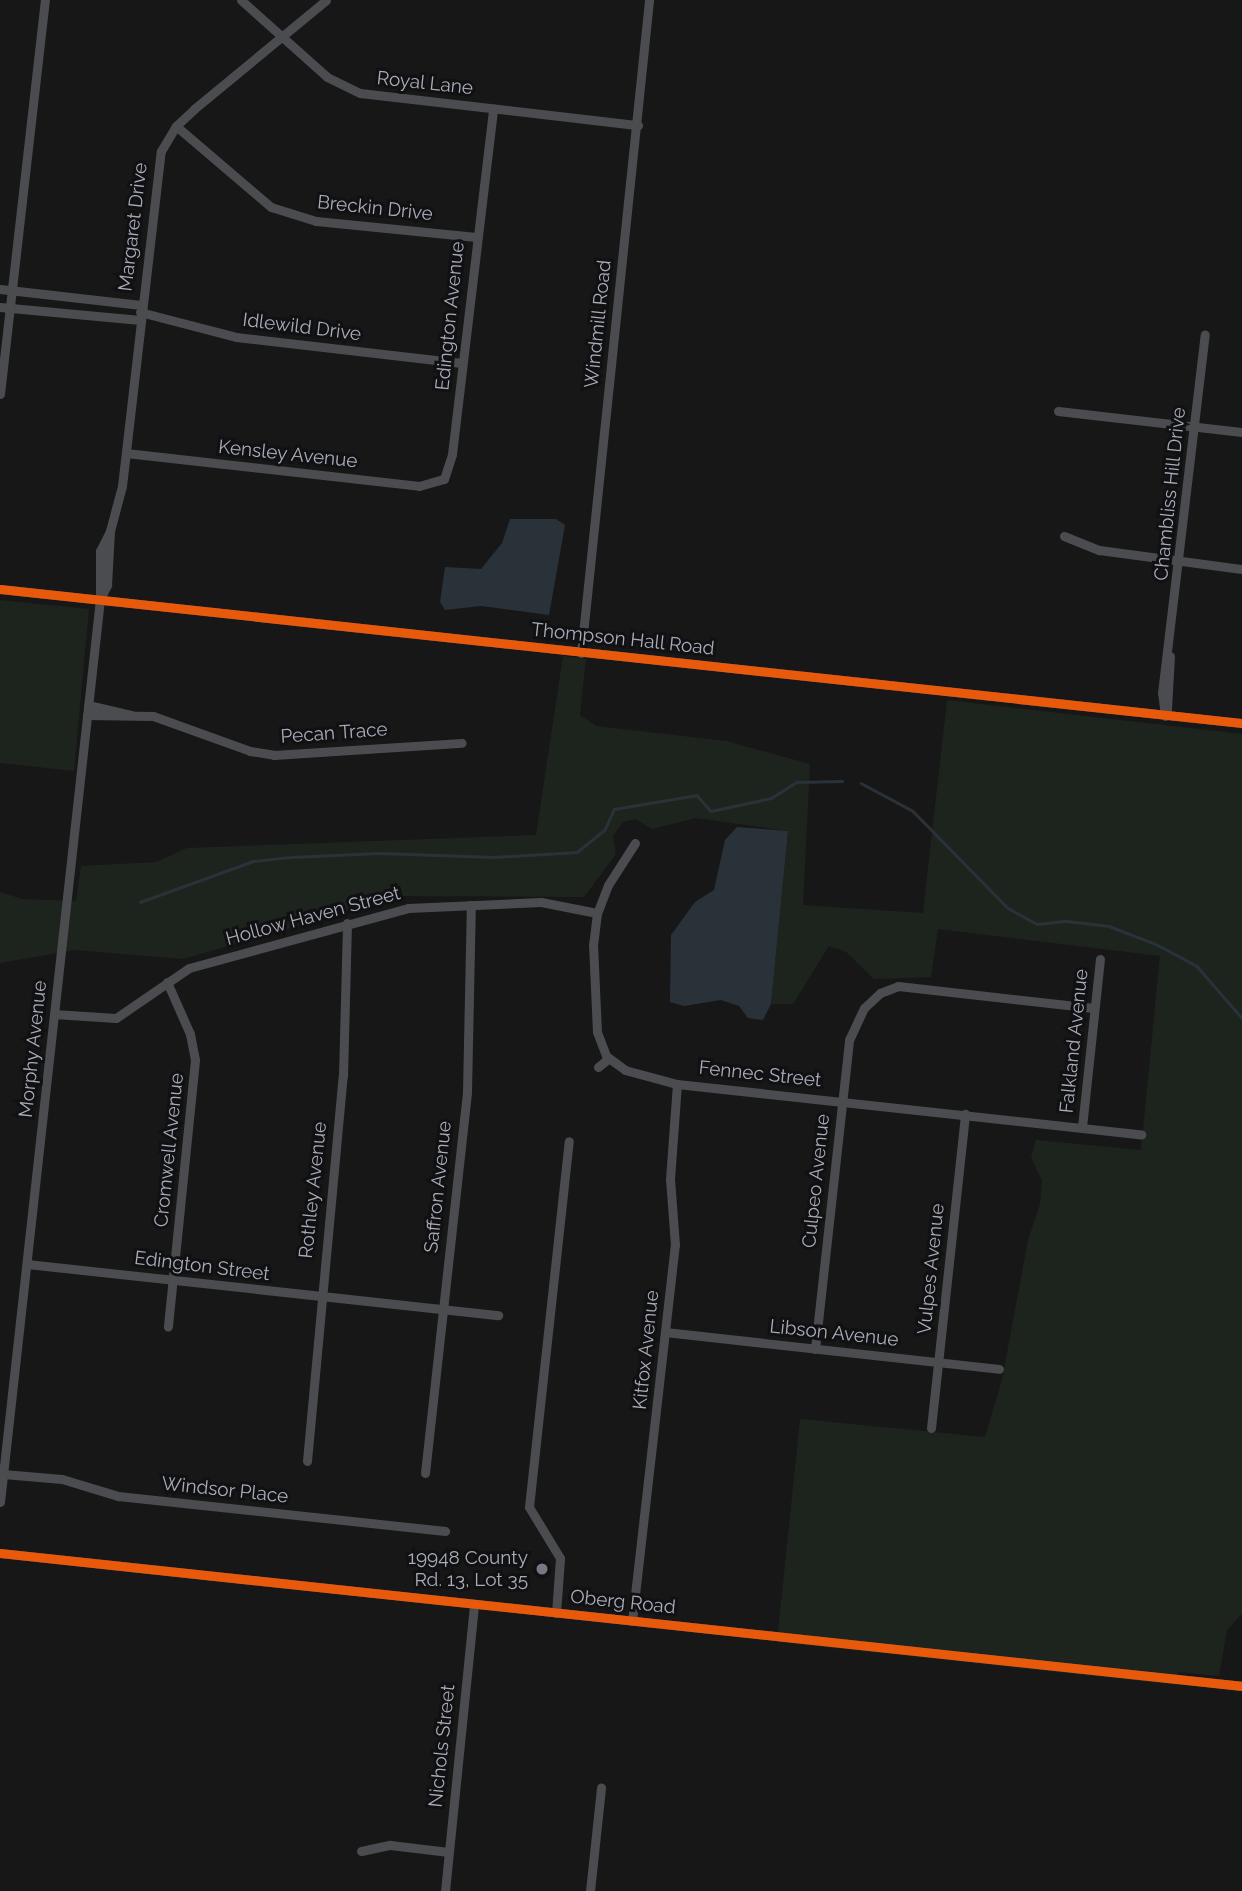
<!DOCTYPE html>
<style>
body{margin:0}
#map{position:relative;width:1242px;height:1891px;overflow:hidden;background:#171717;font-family:Raleway,sans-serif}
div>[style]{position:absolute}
.green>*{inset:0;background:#1d241e}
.water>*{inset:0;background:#2a3239}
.stream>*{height:2.5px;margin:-1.25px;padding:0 1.25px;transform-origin:1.25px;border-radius:1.25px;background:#2a3239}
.minor>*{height:9px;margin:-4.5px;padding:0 4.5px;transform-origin:4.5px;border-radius:4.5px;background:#4b4c50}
.cycleway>*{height:9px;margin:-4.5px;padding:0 4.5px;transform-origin:4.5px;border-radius:4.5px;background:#e8590c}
.dots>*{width:19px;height:19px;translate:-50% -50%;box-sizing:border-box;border:4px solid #111113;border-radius:50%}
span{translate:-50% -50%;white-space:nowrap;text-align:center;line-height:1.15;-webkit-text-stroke:6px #111113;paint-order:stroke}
.street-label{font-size:19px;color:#a8adb8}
.poi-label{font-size:19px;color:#a8adb8}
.right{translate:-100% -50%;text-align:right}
</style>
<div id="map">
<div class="green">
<i style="clip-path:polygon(0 600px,89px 609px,74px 771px,0 763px)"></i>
<i style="clip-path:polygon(563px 656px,586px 659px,580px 715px,596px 726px,726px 741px,810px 764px,803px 905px,923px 913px,947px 700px,1242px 734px,1242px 1614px,1227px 1630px,1219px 1676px,1179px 1672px,1178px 1685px,777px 1642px,800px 1419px,985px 1437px,1002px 1380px,1028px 1240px,1040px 1204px,1042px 1181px,1031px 1157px,1036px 1140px,1141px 1150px,1160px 956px,938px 929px,931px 977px,874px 979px,846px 952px,829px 946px,793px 1004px,771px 1004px,788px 831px,696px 818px,652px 829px,635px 819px,623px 822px,613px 836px,616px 854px,584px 897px,401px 896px,183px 959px,75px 950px,0 963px,0 892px,22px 899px,76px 901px,81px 866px,156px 862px,187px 848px,536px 835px)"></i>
</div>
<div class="water">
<i style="clip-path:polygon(510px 519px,556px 519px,565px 525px,549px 615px,481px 606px,445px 610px,440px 602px,445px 567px,481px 569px,502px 543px)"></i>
<i style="clip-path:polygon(737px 827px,788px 831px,771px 1004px,763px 1020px,748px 1018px,739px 1006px,721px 1000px,684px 1006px,670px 1002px,671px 935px,695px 902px,714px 890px,725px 840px)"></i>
</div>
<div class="stream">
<i style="left:861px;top:783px;width:59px;rotate:28.3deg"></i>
<i style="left:913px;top:811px;width:136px;rotate:45.6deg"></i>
<i style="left:1008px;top:908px;width:33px;rotate:29deg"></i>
<i style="left:1037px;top:924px;width:30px;rotate:-6deg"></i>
<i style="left:1067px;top:921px;width:42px;rotate:6.8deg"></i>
<i style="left:1109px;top:926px;width:50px;rotate:21deg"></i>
<i style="left:1156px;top:944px;width:47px;rotate:28.2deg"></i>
<i style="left:1197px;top:966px;width:69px;rotate:49.1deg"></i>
<i style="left:140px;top:902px;width:120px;rotate:-19.9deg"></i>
<i style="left:253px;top:861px;width:39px;rotate:-6deg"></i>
<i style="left:292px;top:857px;width:87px;rotate:-2.6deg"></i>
<i style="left:379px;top:853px;width:115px;rotate:2deg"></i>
<i style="left:494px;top:857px;width:83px;rotate:-3.4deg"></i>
<i style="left:577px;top:852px;width:36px;rotate:-39deg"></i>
<i style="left:605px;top:829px;width:22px;rotate:-66deg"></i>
<i style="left:614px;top:809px;width:84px;rotate:-9.6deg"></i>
<i style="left:697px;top:795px;width:21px;rotate:49deg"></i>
<i style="left:711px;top:811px;width:61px;rotate:-12.2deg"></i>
<i style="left:771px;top:798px;width:31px;rotate:-32deg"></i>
<i style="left:797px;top:782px;width:45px;rotate:-1.3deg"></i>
</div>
<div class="minor">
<i style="left:241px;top:0;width:115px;rotate:41.8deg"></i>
<i style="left:327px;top:77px;width:37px;rotate:26deg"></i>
<i style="left:360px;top:93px;width:280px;rotate:6.6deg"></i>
<i style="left:176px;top:126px;width:125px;rotate:40.5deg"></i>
<i style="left:271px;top:207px;width:47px;rotate:17.3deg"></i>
<i style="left:316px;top:221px;width:161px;rotate:5.7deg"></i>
<i style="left:0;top:289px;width:142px;rotate:6.5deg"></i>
<i style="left:0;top:307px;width:141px;rotate:5.3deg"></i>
<i style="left:140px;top:312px;width:99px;rotate:14.6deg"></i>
<i style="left:236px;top:337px;width:227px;rotate:6.6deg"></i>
<i style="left:0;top:394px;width:397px;rotate:-83.5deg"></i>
<i style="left:1058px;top:411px;width:185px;rotate:6.5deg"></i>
<i style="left:126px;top:453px;width:295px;rotate:6.4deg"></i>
<i style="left:419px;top:486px;width:26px;rotate:-16deg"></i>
<i style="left:444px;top:479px;width:26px;rotate:-72deg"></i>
<i style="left:452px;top:454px;width:348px;rotate:-83.2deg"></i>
<i style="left:1064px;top:536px;width:38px;rotate:22deg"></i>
<i style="left:1099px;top:550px;width:144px;rotate:7.6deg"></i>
<i style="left:0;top:589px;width:1249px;rotate:6.16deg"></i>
<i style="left:100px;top:599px;width:16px;rotate:-63deg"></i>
<i style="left:107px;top:585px;width:54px;rotate:-86.8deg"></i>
<i style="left:110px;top:531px;width:47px;rotate:-75.1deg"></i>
<i style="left:122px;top:486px;width:337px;rotate:-83.4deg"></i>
<i style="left:161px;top:151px;width:29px;rotate:-59deg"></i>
<i style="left:176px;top:126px;width:25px;rotate:-43deg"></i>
<i style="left:194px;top:109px;width:171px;rotate:-39.5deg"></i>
<i style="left:581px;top:653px;width:657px;rotate:-84.05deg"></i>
<i style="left:88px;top:705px;width:44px;rotate:13.1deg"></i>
<i style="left:1167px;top:709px;width:53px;rotate:-86.8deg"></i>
<i style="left:87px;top:715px;width:66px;rotate:0.9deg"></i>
<i style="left:153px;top:716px;width:103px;rotate:19.8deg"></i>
<i style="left:250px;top:751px;width:24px;rotate:9deg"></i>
<i style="left:274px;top:755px;width:188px;rotate:-3.7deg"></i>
<i style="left:1165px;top:716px;width:23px;rotate:-97deg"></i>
<i style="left:1162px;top:693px;width:361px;rotate:-83.2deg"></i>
<i style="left:635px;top:843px;width:50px;rotate:122.7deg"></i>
<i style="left:608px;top:885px;width:30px;rotate:111deg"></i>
<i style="left:597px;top:913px;width:31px;rotate:97deg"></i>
<i style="left:593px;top:944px;width:88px;rotate:87.4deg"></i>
<i style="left:597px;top:1032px;width:26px;rotate:69deg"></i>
<i style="left:606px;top:1056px;width:24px;rotate:36deg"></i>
<i style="left:625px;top:1070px;width:54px;rotate:15.1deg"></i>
<i style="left:677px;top:1084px;width:467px;rotate:6.2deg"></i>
<i style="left:167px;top:982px;width:57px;rotate:66.1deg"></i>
<i style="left:190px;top:1034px;width:26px;rotate:79deg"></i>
<i style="left:195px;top:1060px;width:268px;rotate:95.8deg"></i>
<i style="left:54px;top:1014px;width:62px;rotate:3.7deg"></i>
<i style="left:116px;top:1018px;width:88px;rotate:-34.4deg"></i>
<i style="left:189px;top:968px;width:227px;rotate:-15.3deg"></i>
<i style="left:408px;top:908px;width:133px;rotate:-2.6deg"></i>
<i style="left:541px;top:902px;width:57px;rotate:11.1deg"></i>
<i style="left:598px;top:1067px;width:14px;rotate:-39deg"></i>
<i style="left:1082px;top:1127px;width:169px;rotate:-83.9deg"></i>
<i style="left:27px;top:1264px;width:474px;rotate:6.2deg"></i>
<i style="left:665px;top:1332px;width:336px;rotate:6.3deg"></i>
<i style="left:815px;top:1349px;width:311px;rotate:-83.7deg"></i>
<i style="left:849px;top:1040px;width:35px;rotate:-65deg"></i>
<i style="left:864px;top:1008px;width:22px;rotate:-43deg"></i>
<i style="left:880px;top:993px;width:19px;rotate:-21deg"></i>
<i style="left:898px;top:986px;width:197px;rotate:6.4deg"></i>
<i style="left:931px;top:1428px;width:316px;rotate:-83.8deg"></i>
<i style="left:307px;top:1461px;width:387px;rotate:-84.7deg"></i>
<i style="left:343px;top:1076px;width:153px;rotate:-88.5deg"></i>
<i style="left:425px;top:1473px;width:384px;rotate:-83.7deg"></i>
<i style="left:467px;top:1091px;width:186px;rotate:-88.8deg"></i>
<i style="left:3px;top:1474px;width:59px;rotate:4.8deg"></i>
<i style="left:62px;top:1479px;width:59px;rotate:16.9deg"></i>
<i style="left:118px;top:1496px;width:329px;rotate:6.1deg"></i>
<i style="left:0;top:1502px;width:909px;rotate:-83.68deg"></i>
<i style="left:100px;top:599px;width:48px;rotate:-90deg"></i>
<i style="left:100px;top:551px;width:22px;rotate:-63deg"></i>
<i style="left:0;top:1553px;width:1249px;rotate:6.11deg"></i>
<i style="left:556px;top:1613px;width:55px;rotate:-85.8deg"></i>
<i style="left:560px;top:1558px;width:60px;rotate:-121.3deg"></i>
<i style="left:529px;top:1507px;width:368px;rotate:-83.8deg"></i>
<i style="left:632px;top:1621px;width:378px;rotate:-83.5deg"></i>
<i style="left:675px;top:1245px;width:66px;rotate:-94.3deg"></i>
<i style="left:670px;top:1179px;width:95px;rotate:-85.8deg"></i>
<i style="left:361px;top:1851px;width:30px;rotate:-12deg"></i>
<i style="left:390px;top:1845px;width:59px;rotate:6.8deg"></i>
<i style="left:445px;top:1891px;width:288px;rotate:-84.2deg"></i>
<i style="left:590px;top:1891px;width:104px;rotate:-83.9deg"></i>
</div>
<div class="cycleway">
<i style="left:0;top:589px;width:1249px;rotate:6.16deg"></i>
<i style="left:0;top:1553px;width:1249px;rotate:6.11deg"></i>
</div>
<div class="dots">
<i style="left:542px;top:1569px;background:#757880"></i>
</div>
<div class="street-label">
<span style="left:425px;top:83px;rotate:6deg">Royal Lane</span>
<span style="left:375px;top:208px;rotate:6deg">Breckin Drive</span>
<span style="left:133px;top:227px;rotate:-83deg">Margaret Drive</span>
<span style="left:450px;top:316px;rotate:-84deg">Edington Avenue</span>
<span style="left:598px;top:324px;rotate:-84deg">Windmill Road</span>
<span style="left:302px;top:327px;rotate:7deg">Idlewild Drive</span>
<span style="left:288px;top:454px;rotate:6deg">Kensley Avenue</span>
<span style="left:1170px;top:494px;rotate:-84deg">Chambliss Hill Drive</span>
<span style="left:623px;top:639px;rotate:6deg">Thompson Hall Road</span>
<span style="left:334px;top:733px;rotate:-4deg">Pecan Trace</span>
<span style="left:313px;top:916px;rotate:-15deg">Hollow Haven Street</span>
<span style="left:1074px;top:1041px;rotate:-84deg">Falkland Avenue</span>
<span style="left:33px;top:1049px;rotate:-84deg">Morphy Avenue</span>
<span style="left:760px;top:1074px;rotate:6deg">Fennec Street</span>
<span style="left:169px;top:1150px;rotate:-84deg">Cromwell Avenue</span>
<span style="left:816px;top:1181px;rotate:-84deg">Culpeo Avenue</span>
<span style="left:438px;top:1187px;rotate:-84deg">Saffron Avenue</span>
<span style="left:313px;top:1190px;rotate:-84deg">Rothley Avenue</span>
<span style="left:202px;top:1266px;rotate:7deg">Edington Street</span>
<span style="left:931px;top:1269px;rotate:-84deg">Vulpes Avenue</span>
<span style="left:834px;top:1333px;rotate:6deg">Libson Avenue</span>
<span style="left:646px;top:1350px;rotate:-84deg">Kitfox Avenue</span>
<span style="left:225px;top:1490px;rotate:6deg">Windsor Place</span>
<span style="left:623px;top:1602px;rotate:6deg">Oberg Road</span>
<span style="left:442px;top:1746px;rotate:-84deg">Nichols Street</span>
</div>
<div class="poi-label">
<span class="right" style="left:528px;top:1569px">19948 County<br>Rd. 13, Lot 35</span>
</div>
</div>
